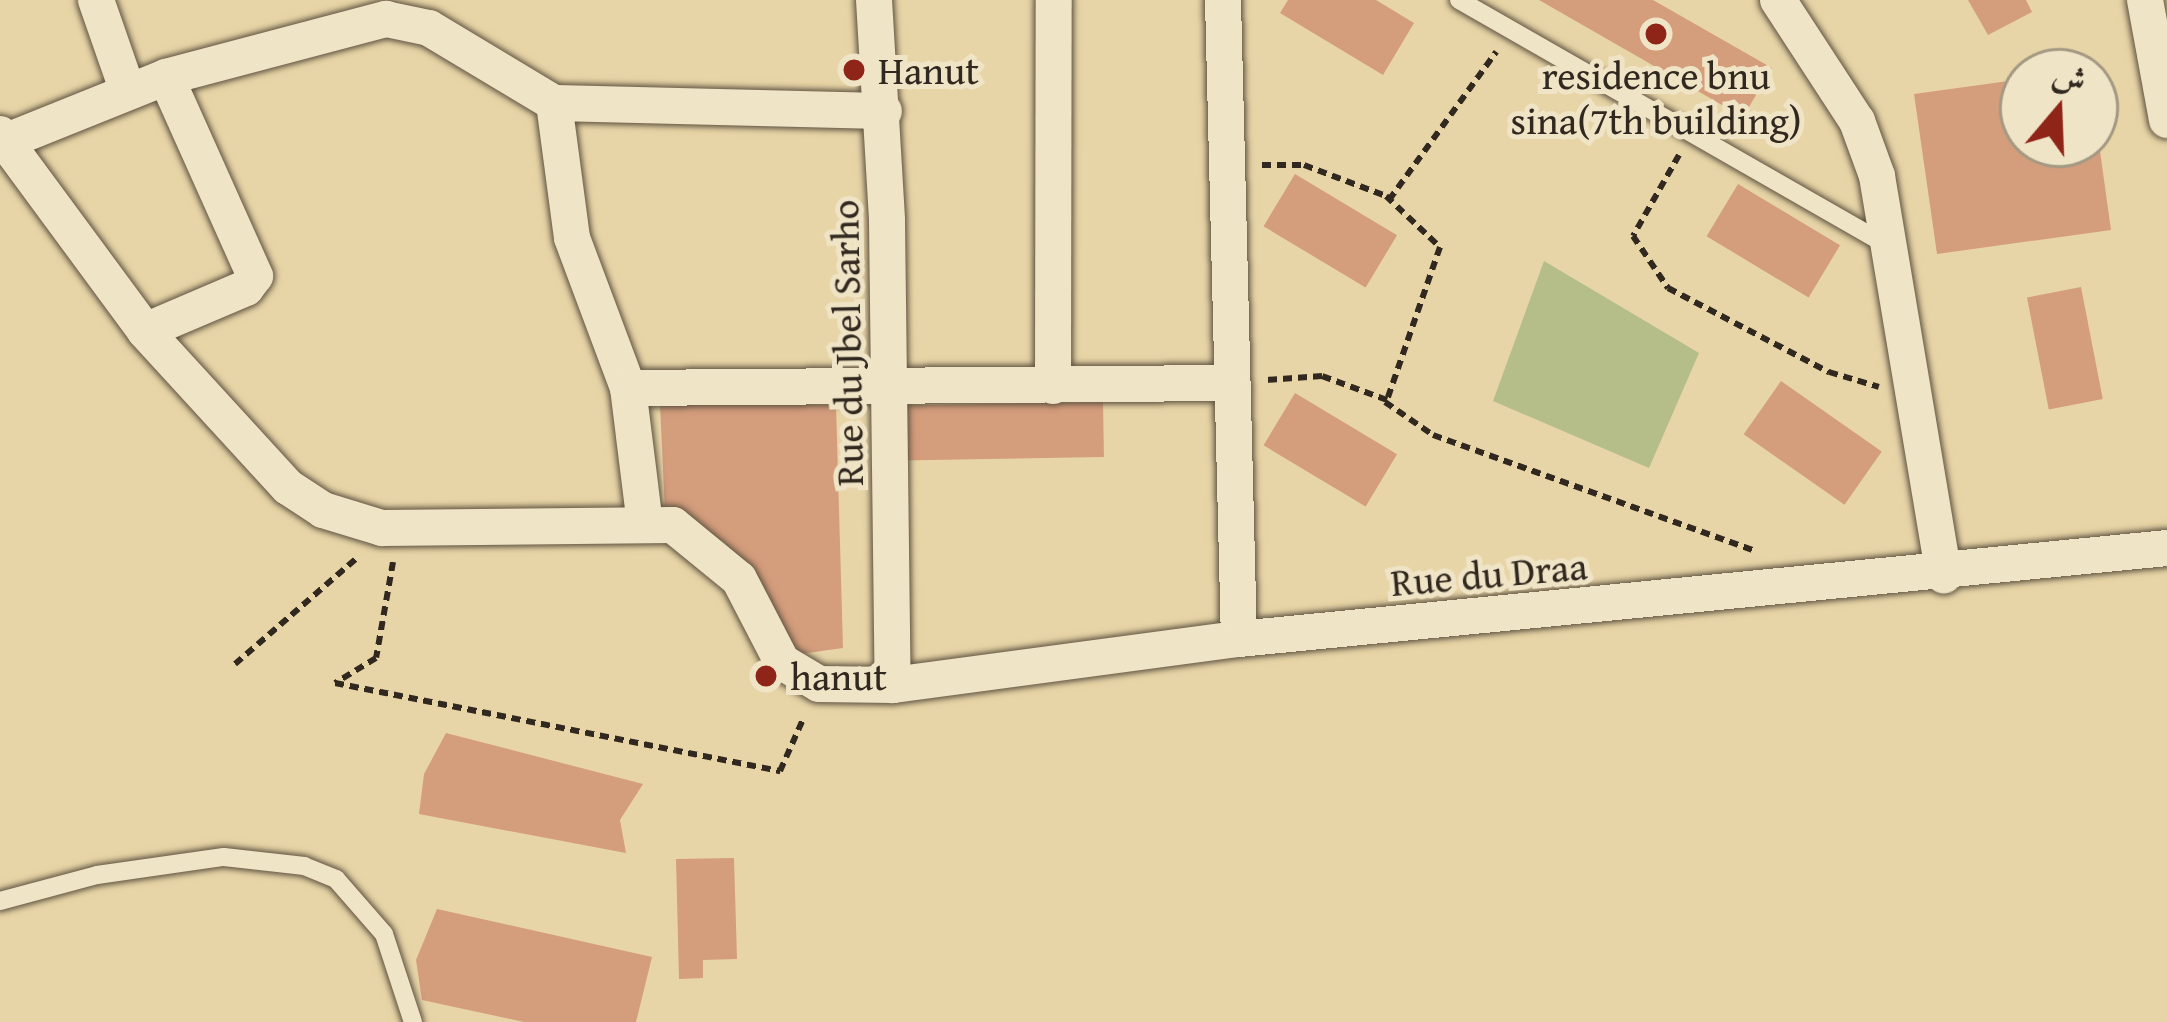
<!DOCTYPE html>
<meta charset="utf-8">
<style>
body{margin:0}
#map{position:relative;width:2167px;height:1022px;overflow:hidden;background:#e8d5a7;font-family:"Gentium Book Plus",Amiri,serif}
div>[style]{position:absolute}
.green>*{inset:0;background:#b5bd88}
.building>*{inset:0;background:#d49d7c;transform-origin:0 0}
.path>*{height:6px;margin-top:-3px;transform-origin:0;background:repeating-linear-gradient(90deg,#31281f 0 9px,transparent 0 15px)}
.roads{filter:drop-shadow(0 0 3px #5f5341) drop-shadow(0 0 3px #5f5341)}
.service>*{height:18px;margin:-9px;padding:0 9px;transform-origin:9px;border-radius:9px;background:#f0e4c6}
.minor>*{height:36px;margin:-18px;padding:0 18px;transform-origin:18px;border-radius:18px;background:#f0e4c6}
.dots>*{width:33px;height:33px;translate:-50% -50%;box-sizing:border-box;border:6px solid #f0e4c6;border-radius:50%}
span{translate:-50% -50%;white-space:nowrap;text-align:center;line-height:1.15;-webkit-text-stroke:10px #f0e4c6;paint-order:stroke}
.poi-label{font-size:39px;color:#31281f}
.left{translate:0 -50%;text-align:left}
.street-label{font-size:39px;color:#31281f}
.north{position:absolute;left:1999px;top:48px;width:120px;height:120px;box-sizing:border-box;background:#f0e4c6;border:3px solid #a49983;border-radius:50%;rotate:19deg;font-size:33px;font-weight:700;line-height:48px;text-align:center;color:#31281f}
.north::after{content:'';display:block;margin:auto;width:42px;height:54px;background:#8f2418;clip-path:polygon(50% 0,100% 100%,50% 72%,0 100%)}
</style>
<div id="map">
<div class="green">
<i style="clip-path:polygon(1544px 261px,1699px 353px,1649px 468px,1493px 401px)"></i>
</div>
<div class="building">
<i style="clip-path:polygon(1288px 0,1376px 0,1414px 23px,1383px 75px,1280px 13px)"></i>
<i style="clip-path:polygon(1539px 0,1653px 0,1772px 68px,1743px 117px)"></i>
<i style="clip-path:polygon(1968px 0,2026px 0,2032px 12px,1988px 35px)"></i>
<i style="clip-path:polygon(2023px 79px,2023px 144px,2099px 144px,2111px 230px,1937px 254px,1914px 94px)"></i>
<i style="left:1295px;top:174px;width:119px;height:61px;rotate:31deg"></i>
<i style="left:1738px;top:184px;width:119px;height:61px;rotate:31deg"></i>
<i style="left:2081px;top:287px;width:114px;height:55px;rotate:79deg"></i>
<i style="left:1781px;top:381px;width:123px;height:65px;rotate:35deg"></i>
<i style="left:1295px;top:393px;width:119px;height:61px;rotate:31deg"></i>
<i style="left:1103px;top:402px;width:55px;height:202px;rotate:89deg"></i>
<i style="clip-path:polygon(660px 405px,836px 405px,843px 648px,800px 654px,724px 542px,665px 511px)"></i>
<i style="clip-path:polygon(446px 733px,643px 784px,620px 820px,626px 853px,419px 814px,424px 774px)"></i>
<i style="clip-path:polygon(734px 858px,737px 959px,703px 960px,703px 978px,679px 979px,676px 859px)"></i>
<i style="clip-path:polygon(437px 909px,652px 957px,636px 1022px,524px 1022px,422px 1000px,416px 960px)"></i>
</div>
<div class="path">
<i style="left:1679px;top:155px;width:93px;rotate:119.6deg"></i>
<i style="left:1633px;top:236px;width:63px;rotate:56.1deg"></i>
<i style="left:1668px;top:288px;width:182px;rotate:27.6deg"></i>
<i style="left:1829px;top:372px;width:52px;rotate:16.7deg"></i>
<i style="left:1262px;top:165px;width:42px"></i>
<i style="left:1304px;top:165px;width:88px;rotate:20.7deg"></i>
<i style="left:1386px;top:196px;width:74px;rotate:43.4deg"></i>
<i style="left:1440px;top:247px;width:162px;rotate:109.1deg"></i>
<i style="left:1387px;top:400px;width:69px;rotate:-159.7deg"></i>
<i style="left:1322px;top:376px;width:56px;rotate:175.9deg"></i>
<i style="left:1389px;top:200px;width:183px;rotate:-54.1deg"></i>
<i style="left:1385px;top:402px;width:58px;rotate:34.5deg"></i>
<i style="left:1433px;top:435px;width:343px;rotate:19.8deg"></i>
<i style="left:393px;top:562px;width:97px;rotate:100deg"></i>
<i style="left:376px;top:658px;width:48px;rotate:148.6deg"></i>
<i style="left:335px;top:683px;width:454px;rotate:11.2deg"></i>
<i style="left:780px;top:771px;width:59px;rotate:-66deg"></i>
<i style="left:235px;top:664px;width:163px;rotate:-41deg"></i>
</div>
<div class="roads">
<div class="service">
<i style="left:1459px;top:0;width:495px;rotate:29.8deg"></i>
<i style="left:0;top:901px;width:100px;rotate:-15deg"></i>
<i style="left:97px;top:875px;width:128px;rotate:-8.1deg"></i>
<i style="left:224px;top:857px;width:81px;rotate:6.4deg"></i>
<i style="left:304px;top:866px;width:35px;rotate:22deg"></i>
<i style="left:336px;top:879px;width:73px;rotate:48.9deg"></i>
<i style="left:384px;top:934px;width:93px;rotate:71.8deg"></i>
</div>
<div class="minor">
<i style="left:96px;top:0;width:97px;rotate:70.8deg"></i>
<i style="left:874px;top:0;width:221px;rotate:86.6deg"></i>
<i style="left:887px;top:221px;width:464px;rotate:89.3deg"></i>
<i style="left:1223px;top:0;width:639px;rotate:88.57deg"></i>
<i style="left:1778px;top:0;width:145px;rotate:56.9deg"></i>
<i style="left:1857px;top:121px;width:59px;rotate:70deg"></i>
<i style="left:1877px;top:176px;width:405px;rotate:80.5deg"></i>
<i style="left:2145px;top:0;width:122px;rotate:79.6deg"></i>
<i style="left:554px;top:103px;width:136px;rotate:82.4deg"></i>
<i style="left:572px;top:238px;width:160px;rotate:69.5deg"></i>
<i style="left:628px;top:388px;width:137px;rotate:82.9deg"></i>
<i style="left:0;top:134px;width:245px;rotate:53.6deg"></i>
<i style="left:145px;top:331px;width:212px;rotate:47.5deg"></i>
<i style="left:288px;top:487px;width:42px;rotate:33.3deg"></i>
<i style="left:323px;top:510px;width:62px;rotate:17deg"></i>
<i style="left:382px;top:528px;width:291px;rotate:-0.6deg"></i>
<i style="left:673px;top:525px;width:85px;rotate:39.3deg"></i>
<i style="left:739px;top:579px;width:93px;rotate:62.6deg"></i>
<i style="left:782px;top:662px;width:43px;rotate:30.7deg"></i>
<i style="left:819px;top:684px;width:74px;rotate:0.8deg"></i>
<i style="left:893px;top:685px;width:349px;rotate:-7.6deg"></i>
<i style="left:1239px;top:639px;width:932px;rotate:-5.6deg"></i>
<i style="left:7px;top:141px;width:171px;rotate:-21.9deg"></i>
<i style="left:166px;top:77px;width:228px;rotate:-14.8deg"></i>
<i style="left:386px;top:19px;width:44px;rotate:11.8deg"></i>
<i style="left:429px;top:28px;width:146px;rotate:31deg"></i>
<i style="left:554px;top:103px;width:330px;rotate:1.4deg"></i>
<i style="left:145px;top:331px;width:110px;rotate:-23.1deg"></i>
<i style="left:246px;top:288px;width:15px;rotate:-53deg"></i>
<i style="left:255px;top:276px;width:218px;rotate:-114.1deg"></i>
<i style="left:1053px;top:386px;width:386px;rotate:-89.9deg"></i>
<i style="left:628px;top:388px;width:599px;rotate:-0.48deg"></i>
</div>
</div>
<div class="dots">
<i style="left:1656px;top:34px;background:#8f2418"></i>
<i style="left:854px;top:70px;background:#8f2418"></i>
<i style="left:766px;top:676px;background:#8f2418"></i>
</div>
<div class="poi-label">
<span class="left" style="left:878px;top:70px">Hanut</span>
<span style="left:1656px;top:98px">residence bnu<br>sina(7th building)</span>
<span class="left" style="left:790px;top:676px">hanut</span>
</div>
<div class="street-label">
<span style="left:847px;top:343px;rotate:-91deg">Rue du Jbel Sarho</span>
<span style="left:1489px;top:574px;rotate:-5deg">Rue du Draa</span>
</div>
<div class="north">ش</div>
</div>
